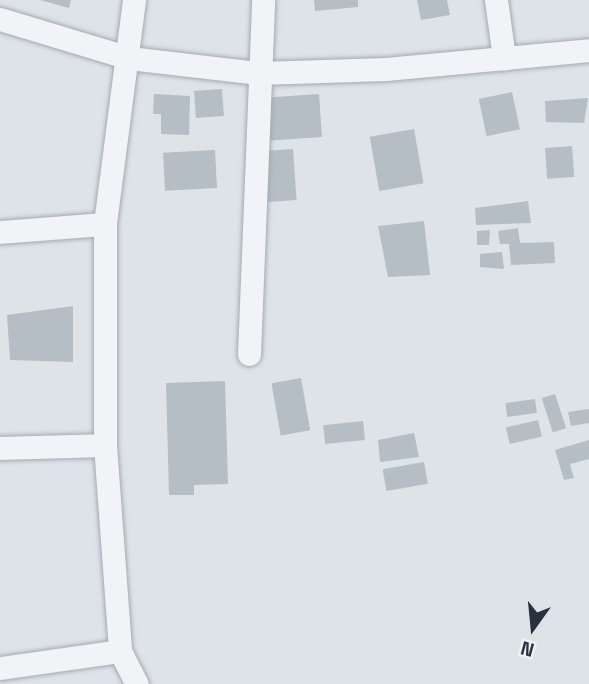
<!DOCTYPE html>
<style>
body{margin:0}
#map{position:relative;width:589px;height:684px;overflow:hidden;background:#dee3e8;font-family:"Space Grotesk",sans-serif}
div>[style]{position:absolute}
.building>*{inset:0;background:#b5bdc5;transform-origin:0 0}
.roads{filter:drop-shadow(0 0 2px #a3aab2) drop-shadow(0 0 2px #a3aab2)}
.minor>*{height:23px;margin:-11.5px;padding:0 11.5px;transform-origin:11.5px;border-radius:11.5px;background:#f1f3f6}
span{translate:-50% -50%;white-space:nowrap;text-align:center;line-height:1.15;-webkit-text-stroke:7px #edf2f6;paint-order:stroke}
.north{position:absolute;left:498px;top:593px;width:70px;height:70px;-webkit-text-stroke:5px #edf2f6;paint-order:stroke;rotate:195deg;font-size:19px;font-weight:700;line-height:28px;text-align:center;color:#263240}
.north::after{content:'';display:block;margin:auto;width:24px;height:32px;background:#263240;clip-path:polygon(50% 0,100% 100%,50% 72%,0 100%)}
</style>
<div id="map">
<div class="building">
<i style="clip-path:polygon(40px 0,71px 0,69px 8px)"></i>
<i style="clip-path:polygon(314px 0,358px 0,358px 7px,315px 11px)"></i>
<i style="clip-path:polygon(417px 0,447px 0,450px 15px,421px 20px)"></i>
<i style="left:222px;top:89px;width:27px;height:28px;rotate:86deg"></i>
<i style="left:512px;top:92px;width:38px;height:34px;rotate:78deg"></i>
<i style="clip-path:polygon(154px 94px,190px 96px,189px 135px,161px 134px,161px 114px,153px 114px)"></i>
<i style="left:319px;top:94px;width:43px;height:58px;rotate:86deg"></i>
<i style="clip-path:polygon(588px 98px,584px 123px,546px 122px,545px 101px)"></i>
<i style="left:414px;top:129px;width:55px;height:45px;rotate:80deg"></i>
<i style="left:572px;top:146px;width:31px;height:27px;rotate:86deg"></i>
<i style="left:293px;top:149px;width:51px;height:36px;rotate:86deg"></i>
<i style="left:215px;top:150px;width:38px;height:52px;rotate:87deg"></i>
<i style="clip-path:polygon(528px 201px,531px 223px,476px 225px,475px 208px)"></i>
<i style="clip-path:polygon(424px 221px,430px 275px,388px 277px,378px 226px)"></i>
<i style="clip-path:polygon(518px 228px,520px 243px,554px 242px,555px 263px,511px 265px,509px 244px,500px 244px,498px 231px)"></i>
<i style="clip-path:polygon(490px 230px,489px 245px,477px 245px,477px 231px)"></i>
<i style="clip-path:polygon(502px 252px,504px 269px,480px 267px,480px 254px)"></i>
<i style="clip-path:polygon(73px 306px,73px 362px,10px 360px,7px 315px)"></i>
<i style="left:301px;top:378px;width:53px;height:30px;rotate:80deg"></i>
<i style="clip-path:polygon(225px 381px,228px 484px,194px 485px,194px 495px,169px 495px,166px 383px)"></i>
<i style="left:555px;top:394px;width:36px;height:14px;rotate:72deg"></i>
<i style="left:535px;top:399px;width:14px;height:30px;rotate:82deg"></i>
<i style="clip-path:polygon(589px 409px,589px 423px,571px 426px,568px 412px)"></i>
<i style="left:538px;top:420px;width:17px;height:33px;rotate:77deg"></i>
<i style="left:363px;top:421px;width:19px;height:40px;rotate:84deg"></i>
<i style="clip-path:polygon(414px 433px,419px 457px,380px 462px,378px 440px)"></i>
<i style="clip-path:polygon(589px 440px,589px 459px,570px 464px,574px 478px,564px 480px,555px 450px)"></i>
<i style="left:424px;top:462px;width:22px;height:42px;rotate:80deg"></i>
</div>
<div class="roads">
<div class="minor">
<i style="left:134px;top:0;width:226px;rotate:97.4deg"></i>
<i style="left:105px;top:224px;width:221px;rotate:90deg"></i>
<i style="left:105px;top:445px;width:207px;rotate:85.8deg"></i>
<i style="left:120px;top:651px;width:37px;rotate:63deg"></i>
<i style="left:496px;top:0;width:59px;rotate:82.1deg"></i>
<i style="left:0;top:19px;width:135px;rotate:16.8deg"></i>
<i style="left:129px;top:58px;width:131px;rotate:6.6deg"></i>
<i style="left:259px;top:73px;width:127px;rotate:-1.8deg"></i>
<i style="left:386px;top:69px;width:204px;rotate:-5.3deg"></i>
<i style="left:0;top:232px;width:105px;rotate:-4.4deg"></i>
<i style="left:249px;top:354px;width:354px;rotate:-87.7deg"></i>
<i style="left:0;top:448px;width:105px;rotate:-1.6deg"></i>
<i style="left:0;top:668px;width:121px;rotate:-8.1deg"></i>
</div>
</div>
<div class="north">N</div>
</div>
